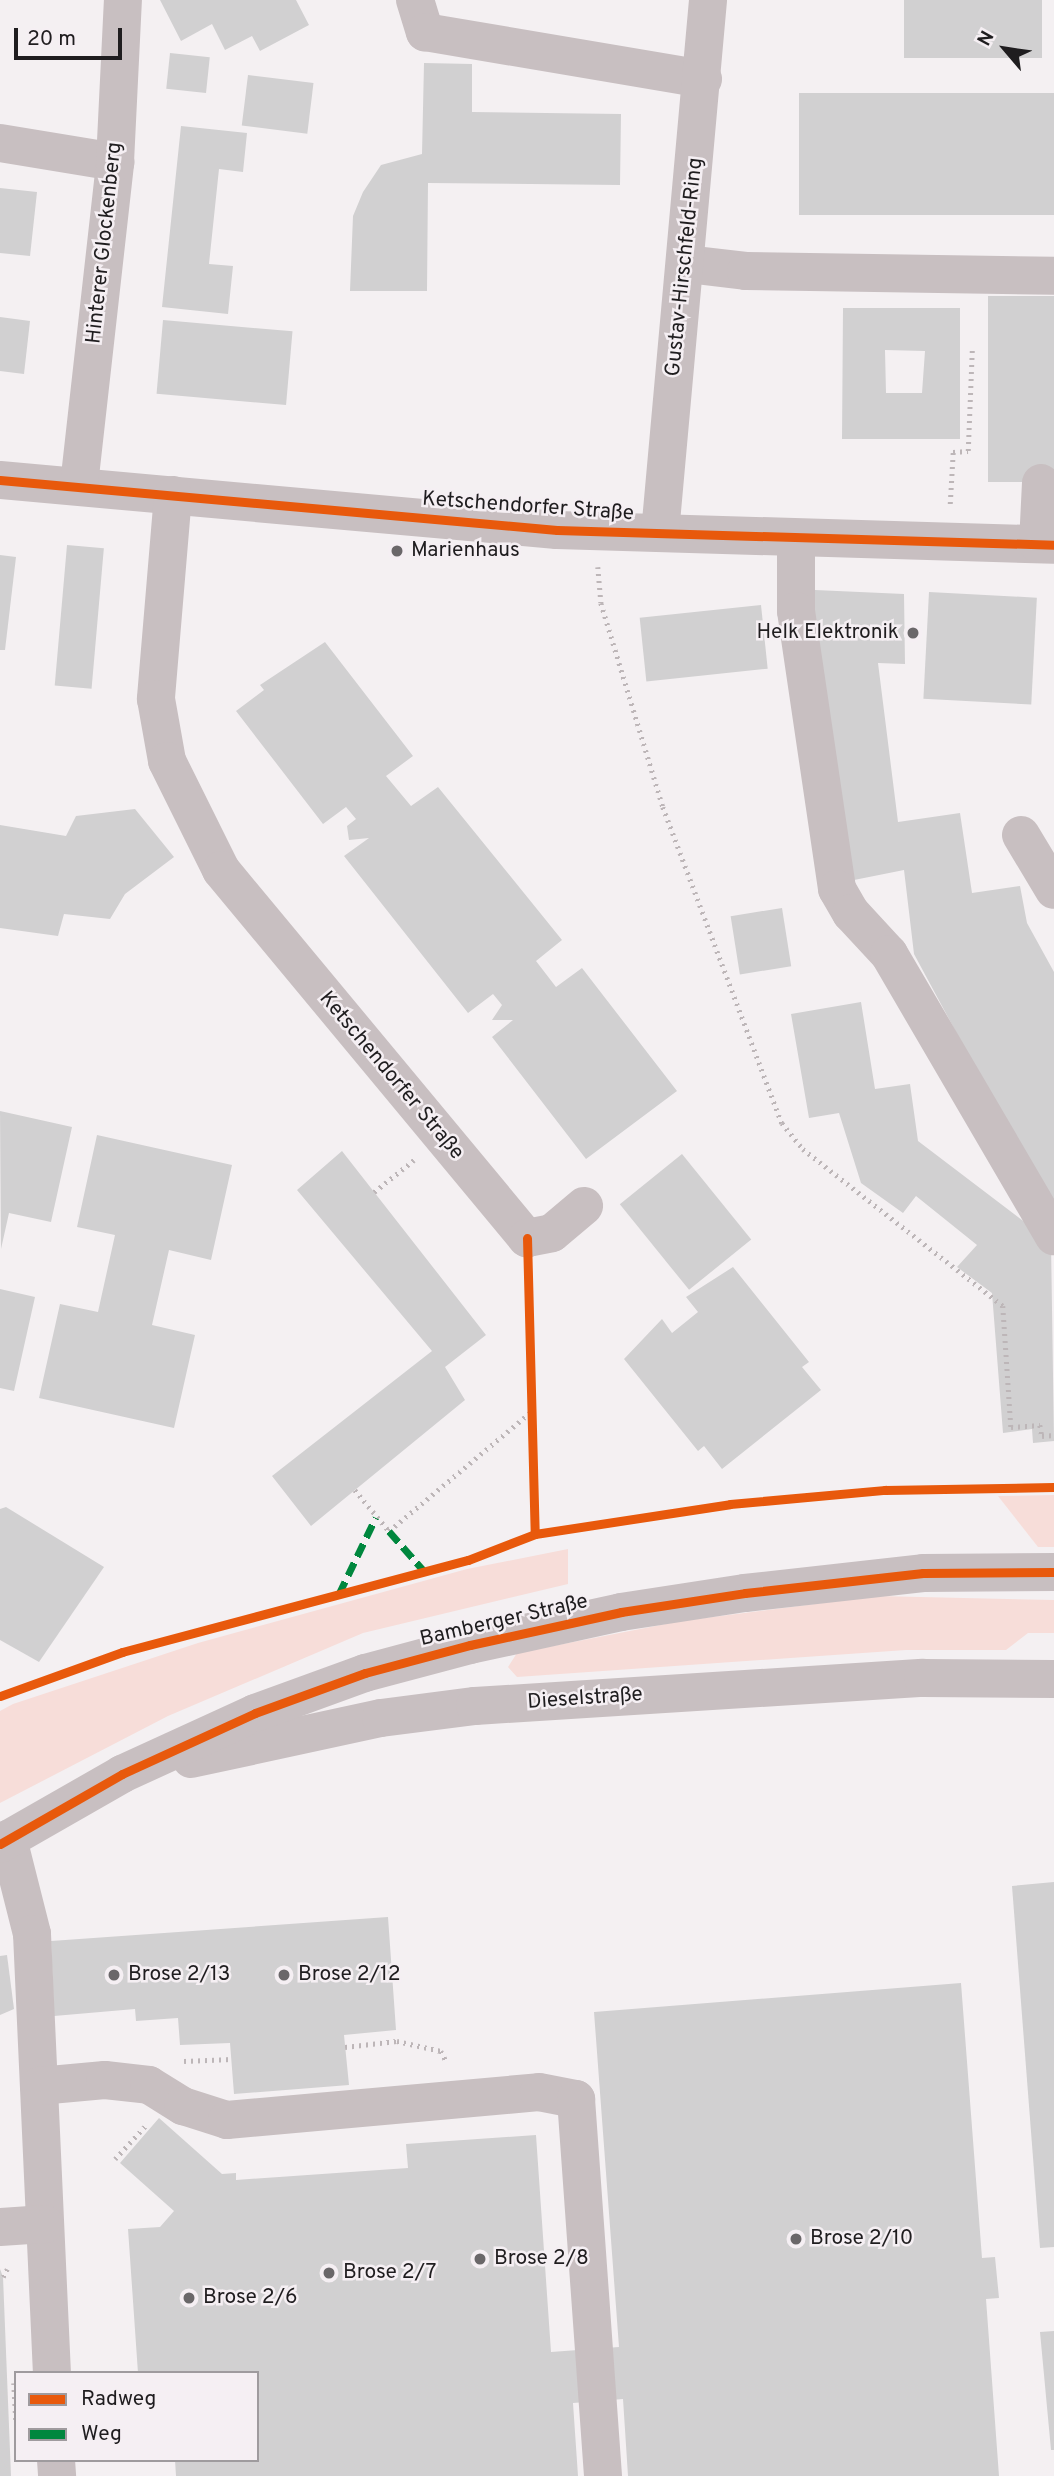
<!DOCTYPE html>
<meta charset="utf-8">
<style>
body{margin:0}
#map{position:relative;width:1054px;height:2476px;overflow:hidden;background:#f4f0f2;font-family:Overpass,sans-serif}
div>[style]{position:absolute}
.green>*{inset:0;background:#f7ddd9}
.building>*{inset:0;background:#d1d0d1;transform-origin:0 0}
.path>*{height:4.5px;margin-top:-2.25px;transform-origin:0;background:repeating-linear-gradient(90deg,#bdb6b8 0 2px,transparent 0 7px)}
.minor>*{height:38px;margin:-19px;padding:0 19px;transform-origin:19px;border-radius:19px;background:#c8bfc1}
.quiet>*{height:7px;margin-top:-3.5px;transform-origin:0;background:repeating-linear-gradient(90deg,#00873e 0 14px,transparent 0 21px)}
.cycleway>*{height:9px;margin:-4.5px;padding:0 4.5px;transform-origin:4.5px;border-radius:4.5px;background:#e8590c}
.dots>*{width:19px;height:19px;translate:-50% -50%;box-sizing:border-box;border:4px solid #f5eff3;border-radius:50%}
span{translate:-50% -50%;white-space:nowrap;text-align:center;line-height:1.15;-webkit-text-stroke:5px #f5eff3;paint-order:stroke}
.street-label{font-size:21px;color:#1f1d1f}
.poi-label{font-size:21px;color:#1f1d1f}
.left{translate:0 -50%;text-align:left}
.right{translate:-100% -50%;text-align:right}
.legend{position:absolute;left:14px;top:2371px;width:245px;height:91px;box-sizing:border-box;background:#f5eff3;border:2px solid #9f9b9e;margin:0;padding:9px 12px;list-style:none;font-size:21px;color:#1f1d1f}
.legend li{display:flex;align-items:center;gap:14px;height:35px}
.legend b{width:35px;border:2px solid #9f9b9e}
.north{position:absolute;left:970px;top:14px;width:70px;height:70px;-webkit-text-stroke:5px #f5eff3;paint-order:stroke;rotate:299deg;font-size:19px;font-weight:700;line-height:28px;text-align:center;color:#1f1d1f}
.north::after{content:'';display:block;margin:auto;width:24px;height:32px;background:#1f1d1f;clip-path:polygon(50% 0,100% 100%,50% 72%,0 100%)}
.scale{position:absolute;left:14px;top:28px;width:108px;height:32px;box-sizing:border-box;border:4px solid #1f1d1f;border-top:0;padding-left:9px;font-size:21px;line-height:24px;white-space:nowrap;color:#1f1d1f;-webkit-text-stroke:5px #f5eff3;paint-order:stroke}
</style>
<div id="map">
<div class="green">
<i style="clip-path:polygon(1054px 1495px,1054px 1547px,1038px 1547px,998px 1496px)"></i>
<i style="clip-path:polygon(568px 1549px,568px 1584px,363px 1633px,168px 1716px,0 1803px,0 1711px,13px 1704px,198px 1643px,467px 1569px)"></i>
<i style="clip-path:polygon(877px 1596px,1054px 1600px,1054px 1633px,1028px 1633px,1006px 1650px,906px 1650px,517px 1677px,508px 1667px,517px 1653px,681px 1621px)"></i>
</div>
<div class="building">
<i style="clip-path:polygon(160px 0,296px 0,309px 25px,260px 51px,252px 36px,225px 50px,212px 24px,181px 41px)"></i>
<i style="left:904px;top:0;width:138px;height:58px"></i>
<i style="left:170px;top:53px;width:40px;height:36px;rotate:6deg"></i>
<i style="clip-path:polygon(424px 63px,472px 64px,472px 112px,621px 114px,620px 185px,428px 183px,427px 291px,350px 291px,353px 216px,363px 192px,381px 165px,422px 154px)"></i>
<i style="left:248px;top:75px;width:66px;height:51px;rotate:7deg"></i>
<i style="left:1054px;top:93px;width:122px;height:255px;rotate:90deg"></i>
<i style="clip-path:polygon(181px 126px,247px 133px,243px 172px,219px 169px,209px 264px,233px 266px,228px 314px,162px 307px)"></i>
<i style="clip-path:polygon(0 188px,37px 192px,30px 256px,0 253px)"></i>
<i style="left:988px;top:296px;width:66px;height:186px"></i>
<i style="clip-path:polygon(evenodd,843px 308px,960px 308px,960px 439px,842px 439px,843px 308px,885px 350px,925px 351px,922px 393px,886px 393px,885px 350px)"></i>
<i style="clip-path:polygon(0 317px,30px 321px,24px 374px,0 371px)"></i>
<i style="left:163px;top:320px;width:130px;height:74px;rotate:5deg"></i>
<i style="left:67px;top:545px;width:37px;height:141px;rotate:5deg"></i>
<i style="clip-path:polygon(0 555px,16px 557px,5px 650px,0 650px)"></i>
<i style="clip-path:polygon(815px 590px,904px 594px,905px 664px,878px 663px,898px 822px,960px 813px,972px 893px,1020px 886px,1027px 923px,1054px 972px,1054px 1214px,914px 954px,904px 870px,844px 882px,814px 661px)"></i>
<i style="left:929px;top:592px;width:108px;height:107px;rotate:3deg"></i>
<i style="left:761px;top:605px;width:64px;height:122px;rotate:84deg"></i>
<i style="clip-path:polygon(325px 642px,413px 756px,386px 776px,411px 806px,438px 787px,562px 940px,536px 961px,556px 987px,582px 968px,677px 1091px,586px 1159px,492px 1037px,513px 1020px,492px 1020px,502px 1005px,493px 994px,468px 1013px,344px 856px,369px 838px,349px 840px,347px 826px,356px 819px,346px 807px,323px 824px,236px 711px,264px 690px,260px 685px)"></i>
<i style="clip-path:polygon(135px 809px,174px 857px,125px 894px,110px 919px,64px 914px,58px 936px,0 928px,0 825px,66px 836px,76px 816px)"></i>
<i style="left:782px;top:908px;width:59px;height:52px;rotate:81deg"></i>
<i style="clip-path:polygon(861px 1002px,875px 1089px,910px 1084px,918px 1141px,1051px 1242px,1054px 1441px,1033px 1443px,1032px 1429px,1003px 1433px,992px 1293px,957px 1267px,977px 1245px,916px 1196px,903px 1213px,861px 1183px,839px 1113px,809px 1118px,791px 1014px)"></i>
<i style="clip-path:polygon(0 1111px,72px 1127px,51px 1222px,9px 1213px,1px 1249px)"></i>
<i style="clip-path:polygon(97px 1135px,232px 1165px,211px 1260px,169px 1250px,152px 1325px,195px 1335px,174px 1428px,39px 1398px,60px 1304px,98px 1312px,115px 1235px,77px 1227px)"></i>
<i style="clip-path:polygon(342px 1151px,486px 1335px,445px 1367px,465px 1400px,311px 1526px,272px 1476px,432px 1351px,297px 1190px)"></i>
<i style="left:682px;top:1154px;width:110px;height:80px;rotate:51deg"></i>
<i style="clip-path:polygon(733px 1267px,809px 1362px,802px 1367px,821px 1390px,722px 1469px,704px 1446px,698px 1451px,624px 1359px,662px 1319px,672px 1333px,698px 1312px,686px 1297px)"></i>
<i style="clip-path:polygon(0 1289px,35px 1297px,14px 1391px,0 1388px)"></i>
<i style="clip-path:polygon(6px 1507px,104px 1567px,39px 1662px,0 1640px,0 1509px)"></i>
<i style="clip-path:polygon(1054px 1882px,1054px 2247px,1040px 2248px,1012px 1886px)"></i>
<i style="clip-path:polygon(388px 1917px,396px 2030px,344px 2035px,349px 2085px,234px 2094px,230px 2043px,180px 2045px,178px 2018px,136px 2021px,135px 2009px,54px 2016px,51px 1941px)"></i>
<i style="clip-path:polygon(7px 1955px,14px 2009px,0 2015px,0 1956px)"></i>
<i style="clip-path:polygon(961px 1983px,982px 2258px,995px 2257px,999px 2298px,986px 2299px,999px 2476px,628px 2476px,623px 2399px,573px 2403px,578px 2476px,176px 2476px,175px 2460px,257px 2460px,257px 2373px,138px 2373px,128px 2229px,160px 2227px,174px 2211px,120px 2163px,159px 2118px,222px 2174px,236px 2173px,236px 2180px,408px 2168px,406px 2144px,536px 2135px,551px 2352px,619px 2347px,594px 2012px)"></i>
<i style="clip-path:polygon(0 2269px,3px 2277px,11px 2476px,0 2476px)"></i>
<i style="clip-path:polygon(1054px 2331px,1054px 2450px,1051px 2450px,1040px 2332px)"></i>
</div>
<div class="path">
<i style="left:950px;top:504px;width:52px;rotate:-86.7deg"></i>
<i style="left:953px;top:452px;width:15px;rotate:-4deg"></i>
<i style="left:968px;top:451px;width:101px;rotate:-87.7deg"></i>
<i style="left:598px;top:567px;width:36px;rotate:85deg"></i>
<i style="left:601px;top:603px;width:213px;rotate:73.1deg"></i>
<i style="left:663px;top:807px;width:338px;rotate:69.4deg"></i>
<i style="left:782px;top:1123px;width:33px;rotate:51deg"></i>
<i style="left:803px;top:1149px;width:254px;rotate:38.1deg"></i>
<i style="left:1003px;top:1306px;width:121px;rotate:86.2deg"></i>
<i style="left:1011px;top:1427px;width:29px;rotate:-4deg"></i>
<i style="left:1040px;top:1425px;width:11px;rotate:80deg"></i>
<i style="left:1042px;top:1436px;width:12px;rotate:-5deg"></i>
<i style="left:374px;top:1192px;width:51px;rotate:-38.7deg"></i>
<i style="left:355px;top:1490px;width:53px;rotate:50.3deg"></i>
<i style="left:389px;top:1531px;width:185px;rotate:-40deg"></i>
<i style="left:345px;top:2047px;width:52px;rotate:-6.6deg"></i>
<i style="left:397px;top:2041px;width:45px;rotate:12.8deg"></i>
<i style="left:441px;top:2051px;width:13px;rotate:63deg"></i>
<i style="left:184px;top:2061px;width:48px;rotate:-2.4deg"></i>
<i style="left:115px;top:2159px;width:46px;rotate:-47.6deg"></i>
<i style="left:3px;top:2277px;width:9px;rotate:-63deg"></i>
<i style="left:14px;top:2383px;width:37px;rotate:87deg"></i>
</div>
<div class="minor">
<i style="left:415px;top:0;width:34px;rotate:73deg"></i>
<i style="left:425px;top:32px;width:282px;rotate:9.6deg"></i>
<i style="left:0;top:143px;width:117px;rotate:9.4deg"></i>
<i style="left:687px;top:264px;width:59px;rotate:6.8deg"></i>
<i style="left:746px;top:271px;width:308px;rotate:0.9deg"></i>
<i style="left:0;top:480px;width:559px;rotate:5.13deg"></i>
<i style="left:557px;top:530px;width:497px;rotate:1.7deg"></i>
<i style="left:79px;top:485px;width:325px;rotate:-83.6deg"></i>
<i style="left:115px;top:162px;width:162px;rotate:-87.2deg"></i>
<i style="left:173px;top:495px;width:205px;rotate:94.8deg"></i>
<i style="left:156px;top:699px;width:63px;rotate:79.9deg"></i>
<i style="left:167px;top:761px;width:122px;rotate:63.6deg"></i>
<i style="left:221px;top:870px;width:479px;rotate:50.3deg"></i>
<i style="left:527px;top:1238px;width:25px;rotate:-11deg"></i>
<i style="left:552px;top:1233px;width:42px;rotate:-40.2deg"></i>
<i style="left:660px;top:533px;width:535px;rotate:-84.85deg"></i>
<i style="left:796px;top:538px;width:73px;rotate:90deg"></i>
<i style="left:796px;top:611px;width:281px;rotate:81.6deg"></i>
<i style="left:837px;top:889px;width:28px;rotate:60deg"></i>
<i style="left:851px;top:913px;width:56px;rotate:47.2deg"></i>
<i style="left:889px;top:954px;width:327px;rotate:59.7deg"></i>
<i style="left:1038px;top:544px;width:61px;rotate:-87.2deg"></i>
<i style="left:1021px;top:835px;width:64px;rotate:59deg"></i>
<i style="left:191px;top:1759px;width:194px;rotate:-12.2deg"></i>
<i style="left:381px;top:1718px;width:95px;rotate:-7.3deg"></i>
<i style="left:475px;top:1706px;width:449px;rotate:-3.6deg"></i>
<i style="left:923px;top:1678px;width:131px;rotate:0.4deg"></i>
<i style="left:8px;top:1839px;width:98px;rotate:75.8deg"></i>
<i style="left:32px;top:1934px;width:439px;rotate:87.4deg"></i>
<i style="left:0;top:1844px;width:141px;rotate:-29.8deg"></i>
<i style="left:122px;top:1774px;width:146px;rotate:-24.6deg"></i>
<i style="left:255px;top:1713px;width:117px;rotate:-20deg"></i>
<i style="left:365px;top:1673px;width:109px;rotate:-14.9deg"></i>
<i style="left:470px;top:1645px;width:155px;rotate:-12.3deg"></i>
<i style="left:621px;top:1612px;width:125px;rotate:-8.7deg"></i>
<i style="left:745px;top:1593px;width:179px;rotate:-6.4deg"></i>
<i style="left:923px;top:1573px;width:131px;rotate:-0.4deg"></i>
<i style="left:39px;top:2086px;width:66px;rotate:-5.2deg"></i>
<i style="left:105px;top:2080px;width:44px;rotate:6.5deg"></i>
<i style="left:149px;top:2085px;width:40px;rotate:32deg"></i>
<i style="left:183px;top:2106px;width:46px;rotate:17.7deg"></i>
<i style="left:227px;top:2120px;width:313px;rotate:-5.1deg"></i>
<i style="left:539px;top:2092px;width:38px;rotate:11deg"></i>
<i style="left:576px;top:2099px;width:378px;rotate:85.9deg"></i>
<i style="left:0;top:2227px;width:45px;rotate:-3.8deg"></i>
<i style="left:56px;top:2460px;width:16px;rotate:86deg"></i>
</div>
<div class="quiet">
<i style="left:389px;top:1531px;width:55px;rotate:48.7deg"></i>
<i style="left:339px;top:1594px;width:85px;rotate:-64.3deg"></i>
</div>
<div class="cycleway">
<i style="left:0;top:480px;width:559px;rotate:5.13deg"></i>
<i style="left:557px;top:530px;width:497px;rotate:1.7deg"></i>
<i style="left:527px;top:1238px;width:296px;rotate:88.5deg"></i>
<i style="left:0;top:1696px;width:130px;rotate:-19.8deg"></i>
<i style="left:122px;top:1652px;width:358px;rotate:-14.9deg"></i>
<i style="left:468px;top:1560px;width:72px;rotate:-21.2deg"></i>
<i style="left:535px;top:1534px;width:197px;rotate:-8.7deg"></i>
<i style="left:730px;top:1504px;width:156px;rotate:-5.2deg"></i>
<i style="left:885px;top:1490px;width:169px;rotate:-1deg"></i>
<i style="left:0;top:1844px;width:141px;rotate:-29.8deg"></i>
<i style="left:122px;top:1774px;width:146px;rotate:-24.6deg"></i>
<i style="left:255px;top:1713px;width:117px;rotate:-20deg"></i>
<i style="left:365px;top:1673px;width:109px;rotate:-14.9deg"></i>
<i style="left:470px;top:1645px;width:155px;rotate:-12.3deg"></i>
<i style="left:621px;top:1612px;width:125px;rotate:-8.7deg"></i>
<i style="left:745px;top:1593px;width:179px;rotate:-6.4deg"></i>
<i style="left:923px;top:1573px;width:131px;rotate:-0.4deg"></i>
</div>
<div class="dots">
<i style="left:397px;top:551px;background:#6a6769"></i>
<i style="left:913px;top:633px;background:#6a6769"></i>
<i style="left:114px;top:1975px;background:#6a6769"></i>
<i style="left:284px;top:1975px;background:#6a6769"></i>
<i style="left:796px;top:2239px;background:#6a6769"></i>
<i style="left:480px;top:2259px;background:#6a6769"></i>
<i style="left:329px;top:2273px;background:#6a6769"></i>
<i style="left:189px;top:2298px;background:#6a6769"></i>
</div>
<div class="street-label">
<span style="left:105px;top:243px;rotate:-84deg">Hinterer Glockenberg</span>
<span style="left:685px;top:267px;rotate:-84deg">Gustav-Hirschfeld-Ring</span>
<span style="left:528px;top:507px;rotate:4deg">Ketschendorfer Straße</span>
<span style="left:391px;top:1076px;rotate:50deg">Ketschendorfer Straße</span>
<span style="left:504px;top:1621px;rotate:-13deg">Bamberger Straße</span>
<span style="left:585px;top:1699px;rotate:-4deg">Dieselstraße</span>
</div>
<div class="poi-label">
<span class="left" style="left:411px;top:551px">Marienhaus</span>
<span class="right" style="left:899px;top:633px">Helk Elektronik</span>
<span class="left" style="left:128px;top:1975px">Brose 2/13</span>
<span class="left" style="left:298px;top:1975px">Brose 2/12</span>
<span class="left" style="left:810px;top:2239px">Brose 2/10</span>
<span class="left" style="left:494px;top:2259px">Brose 2/8</span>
<span class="left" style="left:343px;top:2273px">Brose 2/7</span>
<span class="left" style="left:203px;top:2298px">Brose 2/6</span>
</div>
<ul class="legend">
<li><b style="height:9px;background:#e8590c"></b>Radweg</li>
<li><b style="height:9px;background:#00873e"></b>Weg</li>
</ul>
<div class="north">N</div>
<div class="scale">20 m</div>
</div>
